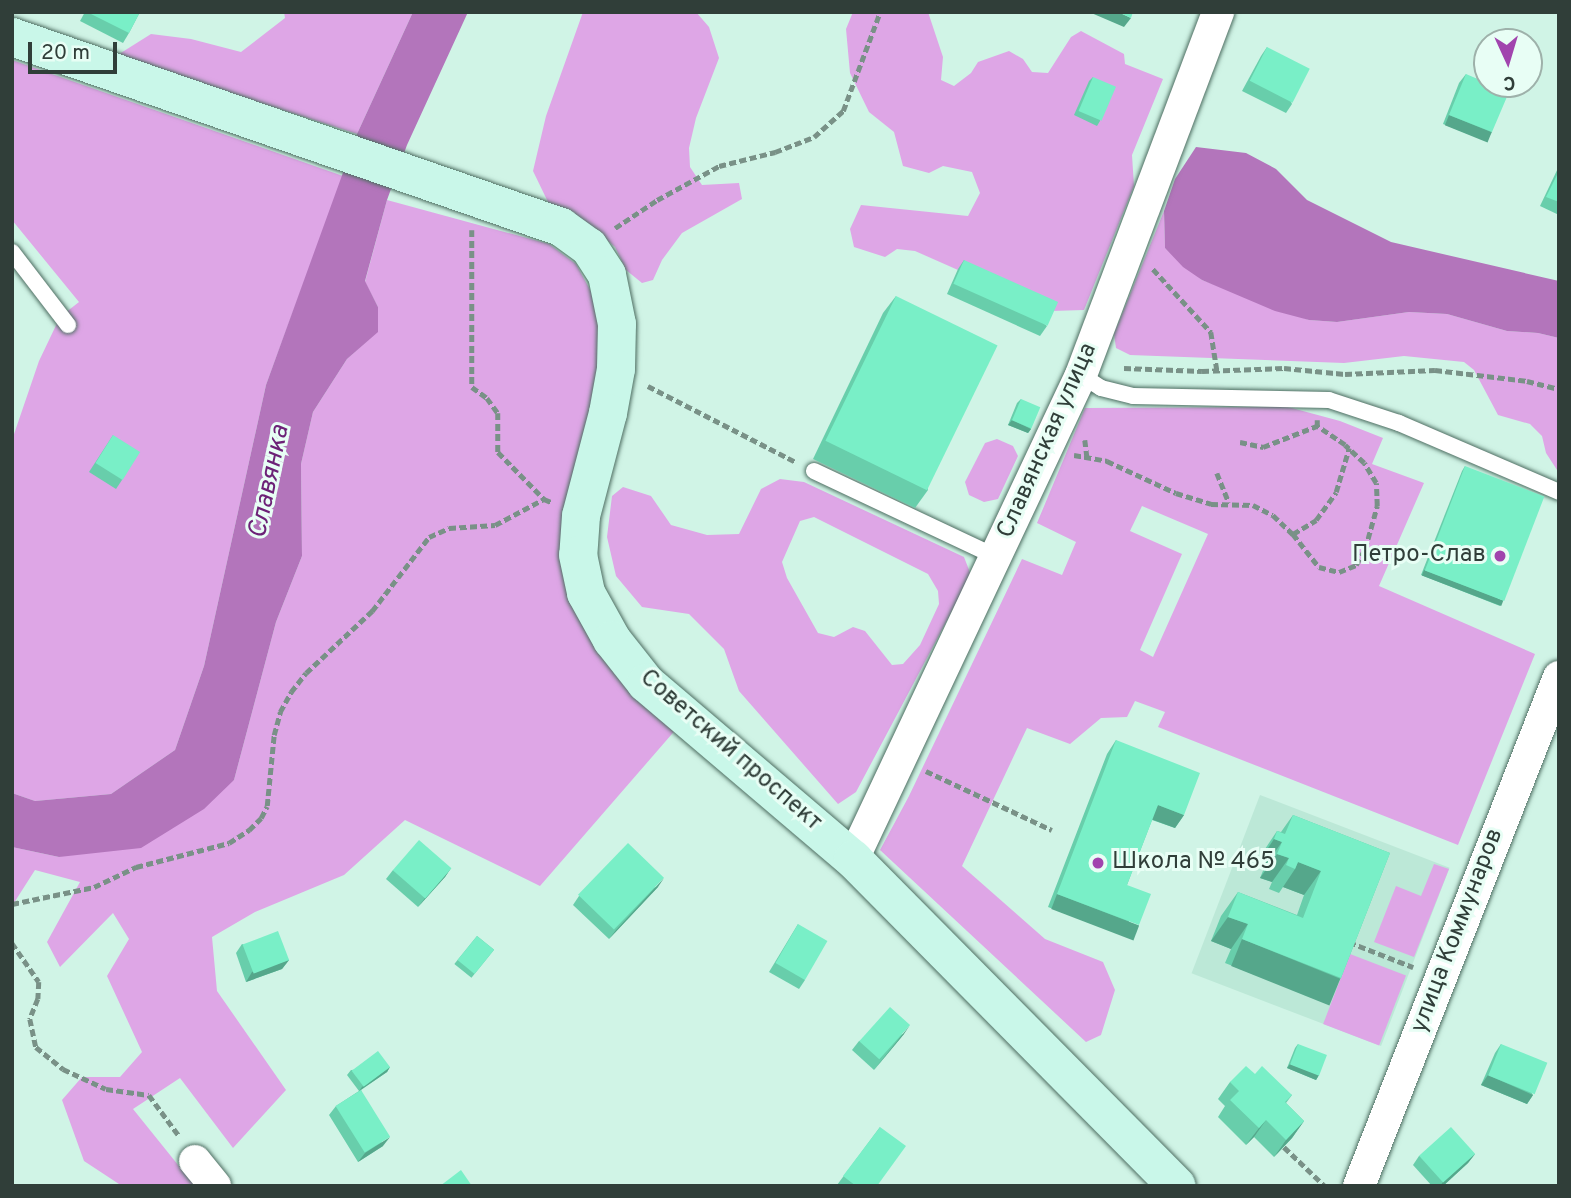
<!DOCTYPE html>
<meta charset="utf-8">
<style>
body{margin:0}
#map{position:relative;width:1571px;height:1198px;overflow:hidden;background:#d0f4e6;font-family:Overpass,sans-serif}
div>[style]{position:absolute}
.built>*{inset:0;background:#bce8d7;transform-origin:0 0}
.green>*{inset:0;background:#dea6e6;transform-origin:0 0}
.water>*{inset:0;background:#b375bb}
.path>*{height:4.5px;margin-top:-2.25px;transform-origin:0;background:repeating-linear-gradient(90deg,#799187 0 7px,transparent 0 10.5px)}
.roads{filter:drop-shadow(0 0 2px #4e6e62) drop-shadow(0 0 2px #4e6e62)}
.lane>*{height:16px;margin:-8px;padding:0 8px;transform-origin:8px;border-radius:8px;background:#fff}
.street>*{height:32px;margin:-16px;padding:0 16px;transform-origin:16px;border-radius:16px;background:#fff}
.secondary>*{height:38px;margin:-19px;padding:0 19px;transform-origin:19px;border-radius:19px;background:#c9f7e9}
.wall>*{inset:0;background:#68ceab;transform-origin:0 0}
.shaded-wall>*{inset:0;background:#55a78b;transform-origin:0 0}
.building>*{inset:0;background:#79efc7;transform-origin:0 0}
.dots>*{width:19px;height:19px;translate:-50% -50%;box-sizing:border-box;border:4px solid #e8fef5;border-radius:50%}
span{translate:-50% -50%;white-space:nowrap;text-align:center;line-height:1.15;-webkit-text-stroke:6px #e8fef5;paint-order:stroke}
.street-label{font-size:24px;color:#303e39}
.poi-label{font-size:24px;color:#303e39}
.right{translate:-100% -50%;text-align:right}
.left{translate:0 -50%;text-align:left}
.water-label{font-size:26px;color:#6c2177;font-style:italic}
.frame{position:absolute;inset:0;border:14px solid #303e39;pointer-events:none}
.north{position:absolute;left:1473px;top:28px;width:70px;height:70px;box-sizing:border-box;background:#e8fef5;border:2px solid #9eb1aa;border-radius:50%;rotate:176deg;font-size:19px;font-weight:700;line-height:28px;text-align:center;color:#303e39}
.north::after{content:'';display:block;margin:auto;width:24px;height:32px;background:#a144ae;clip-path:polygon(50% 0,100% 100%,50% 72%,0 100%)}
.scale{position:absolute;left:28px;top:42px;width:89px;height:32px;box-sizing:border-box;border:4px solid #303e39;border-top:0;padding-left:9px;font-size:21px;line-height:24px;white-space:nowrap;color:#303e39;-webkit-text-stroke:5px #e8fef5;paint-order:stroke}
</style>
<div id="map">
<div class="built">
<i style="left:1260px;top:795px;width:203px;height:191px;rotate:21deg"></i>
</div>
<div class="green">
<i style="clip-path:polygon(284px 12px,413px 12px,357px 134px,116px 56px,151px 34px,191px 39px,241px 52px,285px 18px)"></i>
<i style="clip-path:polygon(583px 12px,696px 12px,709px 27px,719px 58px,696px 118px,689px 148px,690px 167px,702px 185px,739px 183px,742px 199px,682px 233px,662px 260px,653px 280px,642px 283px,626px 270px,615px 247px,582px 219px,548px 202px,533px 171px,546px 116px)"></i>
<i style="clip-path:polygon(853px 12px,928px 12px,943px 57px,941px 80px,954px 86px,971px 73px,978px 62px,1009px 51px,1023px 59px,1032px 72px,1048px 73px,1071px 37px,1081px 31px,1124px 54px,1125px 64px,1163px 79px,1132px 155px,1134px 186px,1084px 310px,1051px 311px,915px 251px,897px 249px,885px 257px,854px 247px,850px 229px,861px 205px,968px 216px,980px 193px,972px 172px,943px 166px,929px 173px,903px 166px,894px 132px,869px 112px,850px 73px,846px 29px)"></i>
<i style="clip-path:polygon(12px 60px,343px 176px,266px 385px,204px 666px,175px 750px,111px 794px,35px 801px,12px 793px,12px 440px,39px 361px,60px 317px,79px 302px,12px 220px)"></i>
<i style="clip-path:polygon(387px 200px,549px 244px,576px 264px,594px 297px,607px 367px,565px 530px,678px 727px,540px 886px,405px 820px,344px 875px,255px 912px,212px 937px,217px 991px,286px 1090px,233px 1148px,180px 1078px,133px 1109px,195px 1186px,122px 1186px,84px 1161px,62px 1100px,82px 1077px,120px 1077px,142px 1052px,107px 976px,129px 939px,113px 913px,60px 967px,47px 942px,80px 882px,35px 870px,12px 906px,12px 847px,59px 857px,234px 780px,276px 622px,302px 556px,301px 464px,313px 412px,347px 359px,378px 331px,378px 307px,365px 282px)"></i>
<i style="clip-path:polygon(1164px 211px,1165px 248px,1202px 280px,1309px 320px,1337px 322px,1409px 312px,1447px 314px,1507px 331px,1538px 333px,1559px 338px,1559px 473px,1546px 453px,1542px 436px,1530px 424px,1498px 415px,1474px 370px,1464px 362px,1404px 356px,1344px 363px,1130px 355px,1116px 348px,1114px 334px)"></i>
<i style="clip-path:polygon(evenodd,1288px 407px,1340px 421px,1383px 438px,1372px 464px,1424px 483px,1379px 586px,1535px 654px,1458px 845px,1158px 727px,1165px 712px,1135px 701px,1127px 717px,1101px 718px,1070px 744px,1027px 728px,962px 866px,1045px 939px,1103px 962px,1115px 990px,1101px 1035px,1086px 1042px,880px 850px,909px 796px,1022px 559px,1062px 575px,1076px 542px,1037px 523px,1085px 408px,1288px 407px,1142px 506px,1208px 534px,1153px 657px,1140px 650px,1182px 554px,1130px 531px,1142px 506px)"></i>
<i style="clip-path:polygon(997px 439px,1013px 446px,1018px 456px,998px 499px,984px 502px,969px 495px,965px 482px,985px 443px)"></i>
<i style="clip-path:polygon(evenodd,780px 479px,804px 482px,964px 557px,971px 575px,856px 792px,838px 804px,739px 691px,724px 649px,689px 614px,642px 607px,616px 576px,607px 537px,612px 496px,623px 487px,651px 496px,671px 525px,707px 535px,739px 534px,761px 489px,780px 479px,814px 517px,928px 574px,938px 591px,939px 604px,920px 645px,903px 664px,892px 665px,865px 631px,853px 627px,834px 637px,818px 633px,787px 578px,782px 562px,800px 521px,814px 517px)"></i>
<i style="clip-path:polygon(1434px 864px,1449px 869px,1414px 957px,1374px 942px,1396px 886px,1421px 896px)"></i>
<i style="left:1350px;top:954px;width:60px;height:75px;rotate:21deg"></i>
</div>
<div class="water">
<i style="clip-path:polygon(413px 12px,468px 12px,407px 145px,387px 200px,365px 281px,378px 307px,378px 332px,347px 359px,313px 412px,301px 464px,302px 556px,276px 622px,234px 780px,204px 809px,141px 848px,59px 857px,12px 847px,12px 793px,35px 801px,111px 794px,175px 750px,204px 666px,266px 385px,357px 134px)"></i>
<i style="clip-path:polygon(1196px 147px,1246px 153px,1276px 169px,1307px 200px,1391px 242px,1559px 281px,1559px 338px,1538px 333px,1507px 331px,1447px 314px,1409px 312px,1337px 322px,1309px 320px,1275px 311px,1202px 280px,1183px 267px,1165px 248px,1164px 211px,1175px 179px)"></i>
</div>
<div class="path">
<i style="left:615px;top:228px;width:50px;rotate:-33.7deg"></i>
<i style="left:657px;top:200px;width:71px;rotate:-28.7deg"></i>
<i style="left:719px;top:166px;width:58px;rotate:-14deg"></i>
<i style="left:775px;top:152px;width:42px;rotate:-21deg"></i>
<i style="left:814px;top:137px;width:39px;rotate:-42deg"></i>
<i style="left:843px;top:111px;width:106px;rotate:-69.5deg"></i>
<i style="left:472px;top:230px;width:157px;rotate:90deg"></i>
<i style="left:472px;top:387px;width:19px;rotate:36deg"></i>
<i style="left:487px;top:398px;width:19px;rotate:54deg"></i>
<i style="left:498px;top:413px;width:39px;rotate:90deg"></i>
<i style="left:498px;top:452px;width:66px;rotate:45.6deg"></i>
<i style="left:1153px;top:269px;width:86px;rotate:47.4deg"></i>
<i style="left:1211px;top:332px;width:38px;rotate:81deg"></i>
<i style="left:1124px;top:368px;width:78px;rotate:2.2deg"></i>
<i style="left:1202px;top:371px;width:82px;rotate:-2.1deg"></i>
<i style="left:1284px;top:368px;width:61px;rotate:5.6deg"></i>
<i style="left:1345px;top:374px;width:90px;rotate:-2.5deg"></i>
<i style="left:1435px;top:370px;width:93px;rotate:6.8deg"></i>
<i style="left:1527px;top:381px;width:33px;rotate:14deg"></i>
<i style="left:648px;top:386px;width:166px;rotate:27.2deg"></i>
<i style="left:1085px;top:440px;width:17px;rotate:83deg"></i>
<i style="left:1240px;top:442px;width:24px;rotate:12deg"></i>
<i style="left:1263px;top:447px;width:58px;rotate:-21.3deg"></i>
<i style="left:1074px;top:455px;width:34px;rotate:10deg"></i>
<i style="left:1107px;top:461px;width:76px;rotate:24.9deg"></i>
<i style="left:1176px;top:493px;width:37px;rotate:17deg"></i>
<i style="left:1211px;top:504px;width:42px;rotate:1.4deg"></i>
<i style="left:1253px;top:505px;width:22px;rotate:27deg"></i>
<i style="left:1273px;top:515px;width:28px;rotate:44deg"></i>
<i style="left:1293px;top:534px;width:42px;rotate:51.8deg"></i>
<i style="left:1319px;top:567px;width:21px;rotate:14deg"></i>
<i style="left:1339px;top:572px;width:18px;rotate:-22deg"></i>
<i style="left:1356px;top:565px;width:18px;rotate:-61deg"></i>
<i style="left:1365px;top:549px;width:45px;rotate:-74.4deg"></i>
<i style="left:1377px;top:506px;width:23px;rotate:-92deg"></i>
<i style="left:1376px;top:483px;width:23px;rotate:-121deg"></i>
<i style="left:1364px;top:463px;width:26px;rotate:-137deg"></i>
<i style="left:1345px;top:445px;width:34px;rotate:-146deg"></i>
<i style="left:1317px;top:426px;width:6px;rotate:-90deg"></i>
<i style="left:1217px;top:473px;width:32px;rotate:68deg"></i>
<i style="left:1293px;top:534px;width:27px;rotate:-31deg"></i>
<i style="left:1316px;top:520px;width:34px;rotate:-54deg"></i>
<i style="left:1336px;top:492px;width:46px;rotate:-73.5deg"></i>
<i style="left:926px;top:771px;width:139px;rotate:25.1deg"></i>
<i style="left:12px;top:904px;width:84px;rotate:-11.7deg"></i>
<i style="left:94px;top:887px;width:47px;rotate:-25.5deg"></i>
<i style="left:136px;top:867px;width:96px;rotate:-14.5deg"></i>
<i style="left:229px;top:843px;width:24px;rotate:-33deg"></i>
<i style="left:249px;top:830px;width:17px;rotate:-45deg"></i>
<i style="left:261px;top:818px;width:13px;rotate:-63deg"></i>
<i style="left:267px;top:806px;width:71px;rotate:-84.4deg"></i>
<i style="left:274px;top:735px;width:24px;rotate:-75deg"></i>
<i style="left:280px;top:712px;width:23px;rotate:-61deg"></i>
<i style="left:291px;top:692px;width:24px;rotate:-52deg"></i>
<i style="left:306px;top:673px;width:91px;rotate:-43.2deg"></i>
<i style="left:372px;top:611px;width:93px;rotate:-52.4deg"></i>
<i style="left:429px;top:537px;width:22px;rotate:-24deg"></i>
<i style="left:449px;top:528px;width:46px;rotate:-3.7deg"></i>
<i style="left:495px;top:525px;width:55px;rotate:-28deg"></i>
<i style="left:544px;top:499px;width:8px;rotate:23deg"></i>
<i style="left:1349px;top:942px;width:69px;rotate:21.3deg"></i>
<i style="left:12px;top:943px;width:47px;rotate:55.3deg"></i>
<i style="left:39px;top:982px;width:17px;rotate:93deg"></i>
<i style="left:38px;top:999px;width:22px;rotate:112deg"></i>
<i style="left:30px;top:1019px;width:29px;rotate:78deg"></i>
<i style="left:36px;top:1047px;width:35px;rotate:39deg"></i>
<i style="left:63px;top:1069px;width:47px;rotate:24.9deg"></i>
<i style="left:106px;top:1089px;width:43px;rotate:7.9deg"></i>
<i style="left:149px;top:1095px;width:52px;rotate:53.6deg"></i>
<i style="left:1284px;top:1147px;width:57px;rotate:43.6deg"></i>
</div>
<div class="roads">
<div class="lane">
<i style="left:12px;top:252px;width:92px;rotate:52.5deg"></i>
<i style="left:1081px;top:375px;width:24px;rotate:33deg"></i>
<i style="left:1101px;top:388px;width:33px;rotate:14deg"></i>
<i style="left:1133px;top:396px;width:196px;rotate:1.2deg"></i>
<i style="left:1329px;top:400px;width:74px;rotate:18.2deg"></i>
<i style="left:1399px;top:423px;width:174px;rotate:23.3deg"></i>
<i style="left:814px;top:471px;width:200px;rotate:25.2deg"></i>
</div>
<div class="street">
<i style="left:853px;top:859px;width:535px;rotate:-64.78deg"></i>
<i style="left:1081px;top:375px;width:388px;rotate:-69.3deg"></i>
<i style="left:195px;top:1161px;width:32px;rotate:51deg"></i>
<i style="left:1359px;top:1186px;width:547px;rotate:-68.55deg"></i>
</div>
<div class="secondary">
<i style="left:12px;top:37px;width:581px;rotate:19.09deg"></i>
<i style="left:561px;top:227px;width:34px;rotate:36deg"></i>
<i style="left:589px;top:247px;width:33px;rotate:57deg"></i>
<i style="left:607px;top:275px;width:50px;rotate:78.5deg"></i>
<i style="left:617px;top:324px;width:45px;rotate:91.3deg"></i>
<i style="left:616px;top:369px;width:45px;rotate:100.3deg"></i>
<i style="left:608px;top:413px;width:106px;rotate:104.7deg"></i>
<i style="left:581px;top:516px;width:39px;rotate:94deg"></i>
<i style="left:578px;top:555px;width:39px;rotate:78deg"></i>
<i style="left:586px;top:593px;width:54px;rotate:61deg"></i>
<i style="left:612px;top:640px;width:55px;rotate:51.7deg"></i>
<i style="left:646px;top:683px;width:272px;rotate:40.4deg"></i>
<i style="left:853px;top:859px;width:460px;rotate:45.3deg"></i>
</div>
</div>
<div class="wall">
<i style="clip-path:polygon(85px 12px,140px 12px,129px 33px,123px 43px,80px 21px)"></i>
<i style="clip-path:polygon(1267px 47px,1292px 104px,1286px 113px,1242px 91px,1261px 56px)"></i>
<i style="clip-path:polygon(1466px 74px,1492px 132px,1486px 141px,1443px 124px,1459px 83px)"></i>
<i style="clip-path:polygon(1093px 77px,1100px 121px,1097px 126px,1074px 115px,1089px 81px)"></i>
<i style="clip-path:polygon(1559px 166px,1559px 215px,1540px 206px)"></i>
<i style="clip-path:polygon(964px 260px,1047px 326px,1040px 336px,947px 294px,958px 269px)"></i>
<i style="clip-path:polygon(896px 296px,928px 490px,915px 508px,813px 459px,883px 313px)"></i>
<i style="clip-path:polygon(1021px 399px,1031px 429px,1028px 433px,1008px 425px,1017px 403px)"></i>
<i style="clip-path:polygon(113px 435px,122px 480px,116px 489px,89px 472px)"></i>
<i style="clip-path:polygon(1465px 466px,1500px 606px,1421px 575px,1462px 471px)"></i>
<i style="clip-path:polygon(1116px 740px,1184px 815px,1175px 828px,1152px 820px,1127px 885px,1130px 938px,1048px 907px,1107px 754px)"></i>
<i style="clip-path:polygon(1293px 815px,1390px 853px,1341px 978px,1324px 1002px,1225px 963px,1231px 949px,1211px 941px,1221px 916px,1238px 892px,1297px 915px,1304px 895px,1283px 887px,1279px 893px,1269px 889px,1272px 882px,1260px 878px,1265px 866px,1258px 863px,1261px 855px,1277px 831px,1281px 832px)"></i>
<i style="clip-path:polygon(451px 868px,445px 877px,418px 907px,386px 879px,393px 870px)"></i>
<i style="clip-path:polygon(658px 887px,609px 939px,573px 905px,579px 896px)"></i>
<i style="clip-path:polygon(798px 924px,805px 980px,799px 989px,769px 972px)"></i>
<i style="left:477px;top:936px;width:22px;height:36px;rotate:39deg"></i>
<i style="clip-path:polygon(242px 944px,289px 960px,282px 969px,246px 982px,236px 953px)"></i>
<i style="clip-path:polygon(904px 1034px,874px 1070px,852px 1050px,859px 1041px)"></i>
<i style="clip-path:polygon(1298px 1044px,1319px 1075px,1316px 1080px,1287px 1068px,1295px 1048px)"></i>
<i style="clip-path:polygon(1501px 1044px,1533px 1095px,1527px 1104px,1481px 1085px,1495px 1053px)"></i>
<i style="clip-path:polygon(390px 1067px,387px 1072px,361px 1090px,383px 1146px,358px 1162px,329px 1115px,336px 1106px,359px 1091px,347px 1075px,351px 1070px)"></i>
<i style="clip-path:polygon(1255px 1074px,1292px 1095px,1286px 1103px,1304px 1121px,1292px 1138px,1274px 1157px,1254px 1137px,1246px 1145px,1218px 1117px,1225px 1106px,1218px 1099px,1230px 1082px)"></i>
<i style="clip-path:polygon(880px 1127px,877px 1186px,838px 1186px,837px 1185px)"></i>
<i style="clip-path:polygon(1475px 1154px,1468px 1163px,1443px 1186px,1432px 1186px,1413px 1165px,1419px 1156px)"></i>
</div>
<div class="shaded-wall">
<i style="clip-path:polygon(1089px 12px,1118px 12px,1131px 18px,1124px 27px)"></i>
<i style="left:1449px;top:115px;width:46px;height:11px;rotate:22deg"></i>
<i style="clip-path:polygon(1012px 420px,1031px 429px,1028px 433px,1008px 425px)"></i>
<i style="left:1424px;top:570px;width:85px;height:6px;rotate:21deg"></i>
<i style="clip-path:polygon(1158px 805px,1184px 815px,1175px 828px,1148px 818px)"></i>
<i style="clip-path:polygon(1274px 839px,1282px 842px,1265px 866px,1258px 863px)"></i>
<i style="clip-path:polygon(1277px 854px,1289px 858px,1272px 882px,1260px 878px)"></i>
<i style="clip-path:polygon(1298px 862px,1321px 871px,1304px 895px,1283px 887px,1295px 869px)"></i>
<i style="clip-path:polygon(451px 868px,445px 877px,418px 907px,425px 898px)"></i>
<i style="clip-path:polygon(664px 878px,658px 887px,609px 939px,616px 930px)"></i>
<i style="left:1057px;top:894px;width:88px;height:16px;rotate:21deg"></i>
<i style="clip-path:polygon(1228px 917px,1248px 924px,1231px 949px,1211px 941px)"></i>
<i style="left:1242px;top:939px;width:106px;height:29px;rotate:22deg"></i>
<i style="clip-path:polygon(289px 960px,282px 969px,246px 982px,252px 972px)"></i>
<i style="clip-path:polygon(910px 1025px,904px 1034px,874px 1070px,881px 1061px)"></i>
<i style="clip-path:polygon(1290px 1064px,1319px 1075px,1316px 1080px,1287px 1068px)"></i>
<i style="clip-path:polygon(390px 1067px,387px 1072px,359px 1091px,362px 1087px)"></i>
<i style="clip-path:polygon(1488px 1075px,1533px 1095px,1527px 1104px,1481px 1085px)"></i>
<i style="clip-path:polygon(1266px 1120px,1254px 1137px,1246px 1145px,1259px 1128px)"></i>
<i style="clip-path:polygon(1304px 1121px,1292px 1138px,1274px 1157px,1286px 1140px)"></i>
<i style="clip-path:polygon(390px 1137px,383px 1146px,358px 1162px,365px 1153px)"></i>
<i style="clip-path:polygon(1475px 1154px,1468px 1163px,1443px 1186px,1440px 1186px,1443px 1182px)"></i>
</div>
<div class="building">
<i style="clip-path:polygon(87px 12px,140px 12px,129px 33px)"></i>
<i style="clip-path:polygon(1118px 12px,1133px 12px,1131px 18px)"></i>
<i style="left:1267px;top:47px;width:48px;height:38px;rotate:27deg"></i>
<i style="clip-path:polygon(1466px 74px,1487px 83px,1487px 84px,1490px 84px,1509px 92px,1492px 132px,1449px 115px)"></i>
<i style="left:1093px;top:77px;width:25px;height:37px;rotate:23deg"></i>
<i style="clip-path:polygon(1559px 171px,1559px 202px,1546px 197px)"></i>
<i style="left:964px;top:260px;width:103px;height:26px;rotate:24deg"></i>
<i style="left:896px;top:296px;width:113px;height:161px;rotate:26deg"></i>
<i style="left:1021px;top:399px;width:21px;height:23px;rotate:23deg"></i>
<i style="left:113px;top:435px;width:32px;height:33px;rotate:32deg"></i>
<i style="left:1465px;top:466px;width:85px;height:112px;rotate:21deg"></i>
<i style="clip-path:polygon(1116px 740px,1200px 773px,1184px 815px,1158px 805px,1127px 885px,1151px 894px,1139px 925px,1057px 894px)"></i>
<i style="clip-path:polygon(1293px 815px,1390px 853px,1341px 978px,1242px 939px,1248px 924px,1228px 917px,1238px 892px,1303px 918px,1321px 871px,1298px 862px,1295px 869px,1286px 865px,1289px 858px,1277px 854px,1282px 842px,1274px 839px,1277px 831px,1285px 834px)"></i>
<i style="left:419px;top:840px;width:43px;height:40px;rotate:41deg"></i>
<i style="left:628px;top:843px;width:50px;height:72px;rotate:44deg"></i>
<i style="left:798px;top:924px;width:34px;height:45px;rotate:30deg"></i>
<i style="left:278px;top:931px;width:31px;height:38px;rotate:69deg"></i>
<i style="left:477px;top:936px;width:22px;height:31px;rotate:39deg"></i>
<i style="left:890px;top:1007px;width:27px;height:46px;rotate:42deg"></i>
<i style="left:1298px;top:1044px;width:31px;height:22px;rotate:21deg"></i>
<i style="left:1501px;top:1044px;width:50px;height:34px;rotate:22deg"></i>
<i style="left:378px;top:1051px;width:20px;height:33px;rotate:53deg"></i>
<i style="clip-path:polygon(1246px 1066px,1255px 1074px,1262px 1066px,1292px 1095px,1285px 1102px,1304px 1121px,1286px 1140px,1266px 1120px,1259px 1128px,1230px 1100px,1239px 1091px,1230px 1082px)"></i>
<i style="left:361px;top:1090px;width:55px;height:30px;rotate:58deg"></i>
<i style="clip-path:polygon(880px 1127px,906px 1146px,877px 1186px,856px 1186px,843px 1176px)"></i>
<i style="left:1451px;top:1127px;width:36px;height:43px;rotate:48deg"></i>
<i style="clip-path:polygon(461px 1170px,472px 1186px,440px 1186px)"></i>
</div>
<div class="dots">
<i style="left:1500px;top:556px;background:#a144ae"></i>
<i style="left:1098px;top:863px;background:#a144ae"></i>
</div>
<div class="street-label">
<span style="left:1048px;top:441px;rotate:-66deg">Славянская улица</span>
<span style="left:730px;top:751px;rotate:41deg">Советский проспект</span>
<span style="left:1458px;top:931px;rotate:-69deg">улица Коммунаров</span>
</div>
<div class="poi-label">
<span class="right" style="left:1486px;top:556px">Петро-Слав</span>
<span class="left" style="left:1112px;top:863px">Школа № 465</span>
</div>
<div class="water-label">
<span style="left:270px;top:482px;rotate:-78deg">Славянка</span>
</div>
<div class="frame"></div>
<div class="north">С</div>
<div class="scale">20 m</div>
</div>
